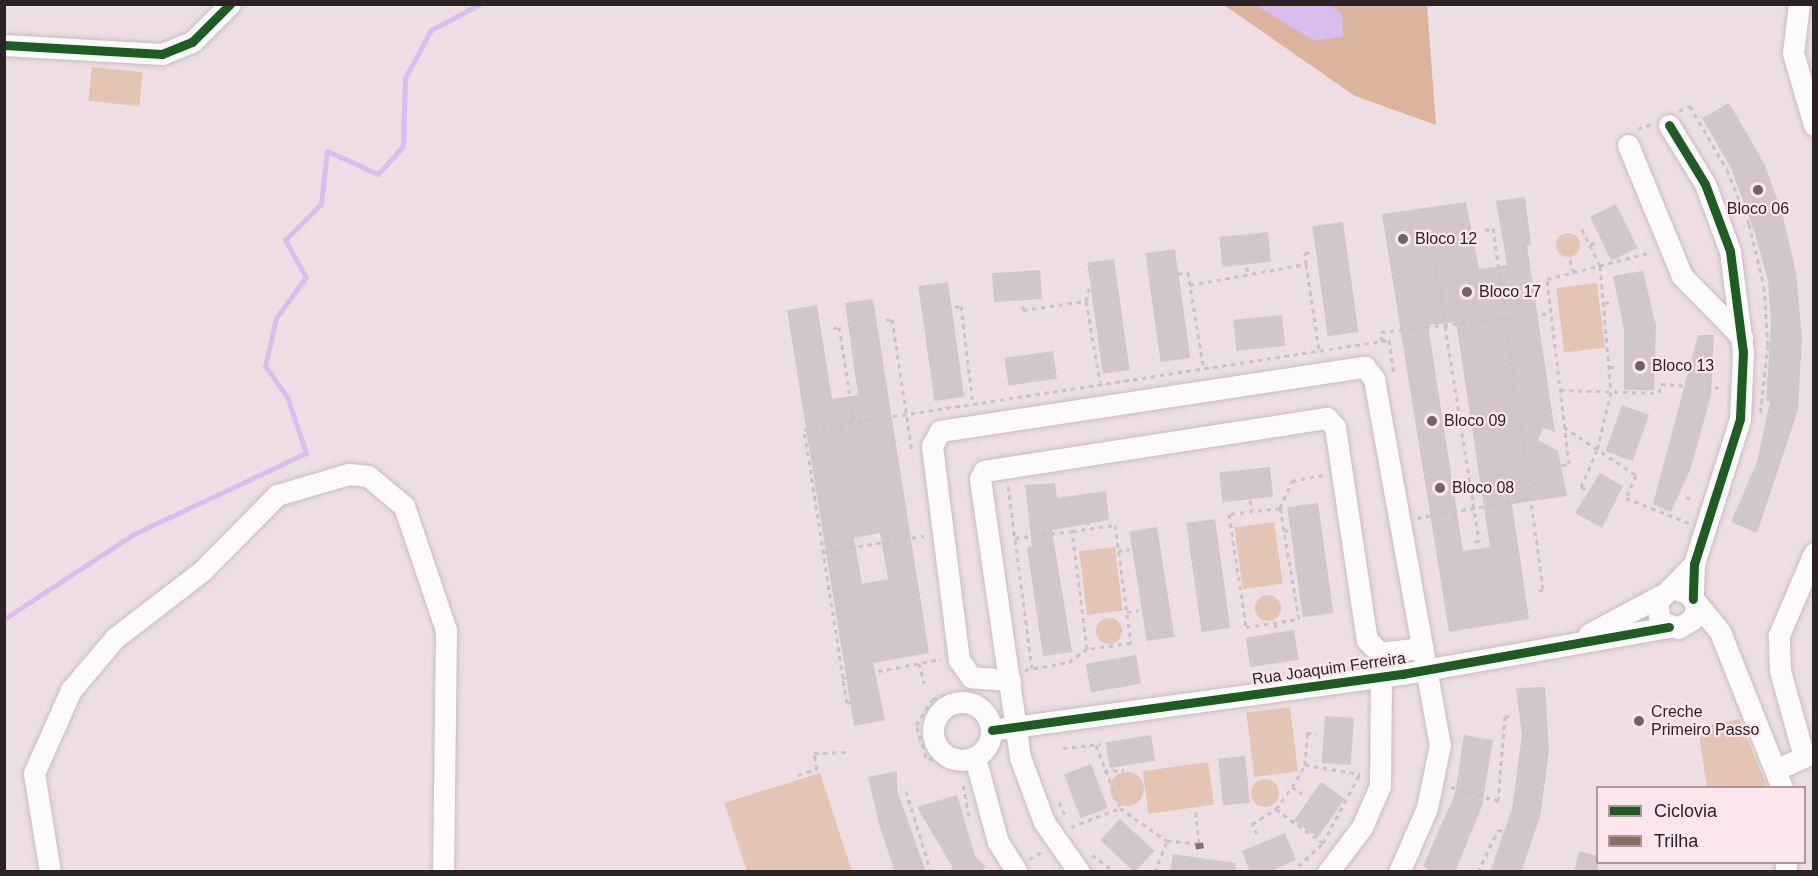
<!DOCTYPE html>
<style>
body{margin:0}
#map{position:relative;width:1818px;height:876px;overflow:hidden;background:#ecdee2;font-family:Helvetica,sans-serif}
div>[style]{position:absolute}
.green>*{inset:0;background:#e4c4b3;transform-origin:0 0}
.round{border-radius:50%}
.forest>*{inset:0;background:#dcb49c}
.water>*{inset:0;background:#d8beee}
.stream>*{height:5px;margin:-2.5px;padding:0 2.5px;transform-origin:2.5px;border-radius:2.5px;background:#d8beee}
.building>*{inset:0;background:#d1c7cb;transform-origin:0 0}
.path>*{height:3px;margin-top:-1.5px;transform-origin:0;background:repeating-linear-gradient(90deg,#c7c4c4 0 4.5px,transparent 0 9px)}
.roads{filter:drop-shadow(0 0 2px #c9bdc0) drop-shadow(0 0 2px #c9bdc0)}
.minor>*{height:21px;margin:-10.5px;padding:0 10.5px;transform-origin:10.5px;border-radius:10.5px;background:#fcfafb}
.minor>.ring{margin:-10.5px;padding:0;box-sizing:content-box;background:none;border:21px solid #fcfafb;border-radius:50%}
.quiet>*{height:8px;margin-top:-4px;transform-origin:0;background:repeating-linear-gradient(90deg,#8d6e63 0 15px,transparent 0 23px)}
.cycleway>*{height:9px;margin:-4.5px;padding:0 4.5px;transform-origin:4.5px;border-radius:4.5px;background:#1b5e20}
.dots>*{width:16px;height:16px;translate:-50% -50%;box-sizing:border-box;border:3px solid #fce6eb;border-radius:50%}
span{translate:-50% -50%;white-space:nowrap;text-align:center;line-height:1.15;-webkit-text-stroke:4.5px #fce6eb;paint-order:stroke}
.poi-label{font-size:16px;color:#2c2325}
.left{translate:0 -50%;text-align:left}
.street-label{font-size:16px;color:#2c2325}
.frame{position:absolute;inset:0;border:6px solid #2c2325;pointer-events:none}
.legend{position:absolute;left:1596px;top:786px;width:210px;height:78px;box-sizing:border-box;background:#fce6eb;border:2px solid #a9989c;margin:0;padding:8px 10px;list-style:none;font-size:18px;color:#2c2325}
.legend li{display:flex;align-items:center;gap:12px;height:30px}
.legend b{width:30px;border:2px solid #a9989c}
</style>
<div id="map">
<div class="green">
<i style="left:92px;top:67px;width:51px;height:34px;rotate:6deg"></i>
<i class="round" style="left:1556px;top:233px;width:24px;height:24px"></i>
<i style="left:1597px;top:283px;width:65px;height:41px;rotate:83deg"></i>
<i style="left:1274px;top:522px;width:62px;height:40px;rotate:82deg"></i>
<i style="left:1115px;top:547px;width:64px;height:36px;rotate:83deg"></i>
<i class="round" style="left:1255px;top:595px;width:26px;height:26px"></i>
<i class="round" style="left:1096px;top:618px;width:26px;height:26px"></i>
<i style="left:1290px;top:707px;width:65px;height:44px;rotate:83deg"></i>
<i style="clip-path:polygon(1739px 719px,1767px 787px,1707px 787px,1698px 728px)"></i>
<i style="left:1208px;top:762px;width:43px;height:66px;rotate:82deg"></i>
<i class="round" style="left:1110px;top:772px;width:34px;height:34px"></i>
<i style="clip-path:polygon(820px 773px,852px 871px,747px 871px,724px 803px)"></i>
<i class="round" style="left:1251px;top:779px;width:28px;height:28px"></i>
</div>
<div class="forest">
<i style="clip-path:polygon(1224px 5px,1427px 5px,1436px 125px,1355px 96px)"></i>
</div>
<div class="water">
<i style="clip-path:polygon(1255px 5px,1331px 5px,1342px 15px,1343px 37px,1313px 40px)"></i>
</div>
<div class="stream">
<i style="left:4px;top:619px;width:155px;rotate:-33.2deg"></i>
<i style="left:134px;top:534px;width:190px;rotate:-25.2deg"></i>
<i style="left:306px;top:453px;width:59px;rotate:-108.7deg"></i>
<i style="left:287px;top:397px;width:38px;rotate:-125deg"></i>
<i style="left:265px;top:366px;width:49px;rotate:-77.1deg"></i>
<i style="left:276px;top:318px;width:51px;rotate:-53.8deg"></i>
<i style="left:306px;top:277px;width:43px;rotate:-119.6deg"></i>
<i style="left:285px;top:240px;width:51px;rotate:-45deg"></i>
<i style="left:321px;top:204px;width:53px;rotate:-83.5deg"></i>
<i style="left:327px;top:151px;width:56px;rotate:24.3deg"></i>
<i style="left:378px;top:174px;width:38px;rotate:-48deg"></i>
<i style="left:403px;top:146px;width:68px;rotate:-88.3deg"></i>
<i style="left:405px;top:78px;width:55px;rotate:-61.6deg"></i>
<i style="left:431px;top:30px;width:55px;rotate:-28deg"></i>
</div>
<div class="building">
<i style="clip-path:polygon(1729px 103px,1764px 163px,1782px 213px,1796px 272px,1802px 337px,1798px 410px,1757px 533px,1731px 522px,1757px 462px,1770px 402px,1766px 401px,1771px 323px,1768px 280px,1754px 231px,1731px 168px,1702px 118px)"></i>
<i style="clip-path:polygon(evenodd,1525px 197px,1531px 245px,1527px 246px,1555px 432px,1543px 428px,1538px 440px,1558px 451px,1567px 496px,1512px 504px,1529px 619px,1449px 632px,1382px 214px,1466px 202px,1479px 269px,1507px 265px,1496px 201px,1525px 197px,1456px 322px,1490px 547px,1463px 551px,1428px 325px,1456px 322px)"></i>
<i style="left:1616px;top:204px;width:49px;height:29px;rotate:64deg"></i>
<i style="left:1343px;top:222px;width:111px;height:31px;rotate:82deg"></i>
<i style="left:1268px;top:232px;width:30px;height:49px;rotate:84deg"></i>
<i style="left:1175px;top:249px;width:110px;height:30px;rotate:82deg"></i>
<i style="left:1114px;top:259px;width:112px;height:27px;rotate:82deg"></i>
<i style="left:1040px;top:270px;width:29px;height:48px;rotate:86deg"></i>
<i style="clip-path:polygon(1643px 271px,1656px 326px,1654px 390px,1624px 390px,1624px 329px,1613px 276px)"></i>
<i style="left:948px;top:282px;width:116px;height:30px;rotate:82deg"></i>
<i style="clip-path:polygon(evenodd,873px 299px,929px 653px,873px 663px,885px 720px,854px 726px,787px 310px,817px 305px,832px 399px,858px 395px,845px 303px,873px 299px,880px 533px,888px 579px,862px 584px,854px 538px,880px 533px)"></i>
<i style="left:1282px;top:315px;width:31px;height:49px;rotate:84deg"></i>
<i style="clip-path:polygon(1698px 335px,1714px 335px,1711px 395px,1691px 468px,1671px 512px,1653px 504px)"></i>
<i style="left:1053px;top:351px;width:28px;height:49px;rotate:82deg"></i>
<i style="left:1622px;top:405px;width:29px;height:49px;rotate:20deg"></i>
<i style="left:1270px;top:467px;width:30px;height:51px;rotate:84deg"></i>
<i style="clip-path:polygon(1600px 473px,1623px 486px,1602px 528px,1575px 513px)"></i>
<i style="clip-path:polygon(1055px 483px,1057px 498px,1106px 491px,1109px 520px,1052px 530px,1072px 652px,1043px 656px,1027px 547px,1032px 546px,1025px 485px)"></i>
<i style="left:1318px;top:503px;width:111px;height:31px;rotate:82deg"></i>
<i style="left:1215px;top:519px;width:110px;height:29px;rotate:82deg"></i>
<i style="left:1157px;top:527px;width:111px;height:28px;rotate:81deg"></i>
<i style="left:1294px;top:630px;width:30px;height:49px;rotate:81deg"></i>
<i style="left:1136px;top:655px;width:29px;height:51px;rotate:80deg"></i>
<i style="clip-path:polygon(1545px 687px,1549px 751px,1540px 817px,1521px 872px,1490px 872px,1512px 809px,1522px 735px,1516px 688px)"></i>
<i style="left:1325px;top:716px;width:29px;height:47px;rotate:4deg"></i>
<i style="left:1151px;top:735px;width:26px;height:46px;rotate:81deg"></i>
<i style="clip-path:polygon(1464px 735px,1493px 740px,1482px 806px,1455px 872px,1432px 872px,1423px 866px,1455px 794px)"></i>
<i style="left:1245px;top:756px;width:47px;height:27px;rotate:84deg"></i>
<i style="left:1091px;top:764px;width:47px;height:29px;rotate:69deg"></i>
<i style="clip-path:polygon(897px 771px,897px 790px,926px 872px,895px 872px,879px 824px,868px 777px)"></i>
<i style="left:1321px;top:782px;width:29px;height:47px;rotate:35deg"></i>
<i style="clip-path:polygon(957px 795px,975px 856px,986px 867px,980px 872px,948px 872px,953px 868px,917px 807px)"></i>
<i style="left:1120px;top:819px;width:47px;height:29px;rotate:43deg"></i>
<i style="clip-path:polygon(1285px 833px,1296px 860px,1269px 872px,1250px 872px,1242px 851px)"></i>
<i style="clip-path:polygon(1579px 851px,1598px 856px,1598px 872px,1574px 872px)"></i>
<i style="clip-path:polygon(1173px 854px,1236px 863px,1235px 872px,1170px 872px)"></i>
</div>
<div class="path">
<i style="left:1679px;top:111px;width:12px;rotate:-24deg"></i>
<i style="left:1690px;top:106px;width:74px;rotate:60deg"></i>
<i style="left:1727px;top:170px;width:58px;rotate:67.8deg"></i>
<i style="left:1749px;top:224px;width:65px;rotate:76.6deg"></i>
<i style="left:1764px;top:287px;width:58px;rotate:86.1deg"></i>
<i style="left:1768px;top:345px;width:71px;rotate:96.4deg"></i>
<i style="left:1638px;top:129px;width:14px;rotate:-21deg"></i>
<i style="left:1582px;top:229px;width:41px;rotate:64.1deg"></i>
<i style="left:1600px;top:266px;width:126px;rotate:85deg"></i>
<i style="left:1611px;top:392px;width:60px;rotate:103.6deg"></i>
<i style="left:1597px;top:450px;width:40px;rotate:113.4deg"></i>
<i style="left:1581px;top:487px;width:7px;rotate:27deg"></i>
<i style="left:1485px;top:230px;width:8px;rotate:-14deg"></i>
<i style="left:1493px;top:228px;width:365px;rotate:82.1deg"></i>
<i style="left:1543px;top:590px;width:8px;rotate:173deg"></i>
<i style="left:1423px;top:238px;width:8px;rotate:-7deg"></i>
<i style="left:1431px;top:237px;width:308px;rotate:81deg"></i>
<i style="left:1479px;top:541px;width:9px;rotate:174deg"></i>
<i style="left:1590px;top:245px;width:7px;rotate:-27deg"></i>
<i style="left:1570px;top:260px;width:14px;rotate:73deg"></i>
<i style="left:1306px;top:264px;width:11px;rotate:-95deg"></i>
<i style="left:1305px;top:253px;width:5px;rotate:-11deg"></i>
<i style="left:1247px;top:267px;width:7px;rotate:82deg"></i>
<i style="left:1178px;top:274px;width:10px;rotate:-11deg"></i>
<i style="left:1188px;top:272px;width:13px;rotate:81deg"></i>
<i style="left:1086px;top:301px;width:13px;rotate:-77deg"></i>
<i style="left:1605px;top:303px;width:6px;rotate:-9deg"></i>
<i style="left:1023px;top:305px;width:5px;rotate:90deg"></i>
<i style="left:1023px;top:310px;width:64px;rotate:-8.1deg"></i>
<i style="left:1086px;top:301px;width:82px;rotate:80.2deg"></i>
<i style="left:955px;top:307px;width:6px;rotate:-9deg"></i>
<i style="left:961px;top:306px;width:99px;rotate:83deg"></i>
<i style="left:886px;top:320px;width:6px;rotate:-9deg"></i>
<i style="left:892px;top:319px;width:134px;rotate:81.4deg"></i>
<i style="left:833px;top:328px;width:6px;rotate:-9deg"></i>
<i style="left:839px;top:327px;width:96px;rotate:81deg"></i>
<i style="left:1382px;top:341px;width:9px;rotate:-96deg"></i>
<i style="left:1381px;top:332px;width:171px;rotate:-6.4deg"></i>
<i style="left:1203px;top:365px;width:81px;rotate:-99.2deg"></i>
<i style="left:1190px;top:285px;width:118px;rotate:-10.3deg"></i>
<i style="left:1306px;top:264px;width:87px;rotate:81.4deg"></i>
<i style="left:1610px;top:367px;width:6px"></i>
<i style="left:1560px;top:390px;width:99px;rotate:1.7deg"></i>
<i style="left:1659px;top:393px;width:9px;rotate:-77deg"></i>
<i style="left:1661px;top:384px;width:63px;rotate:3.6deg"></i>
<i style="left:1564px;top:427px;width:87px;rotate:33.7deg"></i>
<i style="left:1636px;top:475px;width:25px;rotate:113deg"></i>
<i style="left:1626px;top:498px;width:68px;rotate:21.6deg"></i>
<i style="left:1562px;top:465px;width:7px;rotate:-8deg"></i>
<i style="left:1569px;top:464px;width:186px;rotate:-96.8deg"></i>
<i style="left:1547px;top:279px;width:108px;rotate:-14.4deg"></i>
<i style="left:1008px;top:486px;width:185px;rotate:82.5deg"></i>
<i style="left:1686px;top:497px;width:9px;rotate:21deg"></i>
<i style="left:1250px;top:500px;width:11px;rotate:80deg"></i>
<i style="left:1280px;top:508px;width:51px;rotate:173.3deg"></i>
<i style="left:1229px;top:514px;width:114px;rotate:81.4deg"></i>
<i style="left:1246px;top:627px;width:54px;rotate:-8.6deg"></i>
<i style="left:1299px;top:619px;width:113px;rotate:-99.7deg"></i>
<i style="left:1280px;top:508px;width:30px;rotate:-66deg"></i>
<i style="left:1292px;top:481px;width:31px;rotate:-11deg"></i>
<i style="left:1417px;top:518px;width:115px;rotate:-10deg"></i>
<i style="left:1088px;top:520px;width:9px;rotate:90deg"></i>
<i style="left:1115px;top:525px;width:119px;rotate:82.3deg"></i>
<i style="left:1131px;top:643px;width:44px;rotate:172.2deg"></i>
<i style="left:1087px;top:649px;width:119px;rotate:-97.2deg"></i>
<i style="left:1072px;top:531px;width:43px;rotate:-7.9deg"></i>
<i style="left:1284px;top:531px;width:9px;rotate:-6deg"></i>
<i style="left:1015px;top:538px;width:57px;rotate:-7deg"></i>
<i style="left:1118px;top:551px;width:12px;rotate:-9deg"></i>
<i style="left:823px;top:552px;width:102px;rotate:-9deg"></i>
<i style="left:1127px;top:612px;width:12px;rotate:-9deg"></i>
<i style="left:1275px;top:623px;width:8px;rotate:83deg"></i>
<i style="left:919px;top:663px;width:21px;rotate:76deg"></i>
<i style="left:1025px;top:670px;width:45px;rotate:-10.3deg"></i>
<i style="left:1069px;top:662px;width:22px;rotate:-36deg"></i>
<i style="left:843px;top:678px;width:100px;rotate:-11deg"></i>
<i style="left:976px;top:697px;width:21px;rotate:39deg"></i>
<i style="left:852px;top:701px;width:5px;rotate:158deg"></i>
<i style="left:847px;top:703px;width:25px;rotate:-99deg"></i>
<i style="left:843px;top:678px;width:251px;rotate:-98.9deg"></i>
<i style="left:804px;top:430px;width:592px;rotate:-8.75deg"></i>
<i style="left:1389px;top:340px;width:35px;rotate:82deg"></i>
<i style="left:1096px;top:745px;width:66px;rotate:68.8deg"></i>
<i style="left:1063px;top:748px;width:38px;rotate:-6deg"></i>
<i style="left:1305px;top:765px;width:56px;rotate:9.3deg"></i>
<i style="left:958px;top:770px;width:35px;rotate:-158deg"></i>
<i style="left:926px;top:757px;width:34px;rotate:-107deg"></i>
<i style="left:916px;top:725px;width:31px;rotate:-57deg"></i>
<i style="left:933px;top:699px;width:27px;rotate:-17deg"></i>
<i style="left:1104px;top:771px;width:20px;rotate:-3deg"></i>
<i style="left:798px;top:775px;width:20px;rotate:-18deg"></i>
<i style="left:817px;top:769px;width:16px;rotate:-101deg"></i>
<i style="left:814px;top:753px;width:32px;rotate:-2deg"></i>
<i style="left:963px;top:785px;width:32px;rotate:79deg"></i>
<i style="left:1292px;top:787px;width:12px;rotate:31deg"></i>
<i style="left:1451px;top:787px;width:49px;rotate:16.6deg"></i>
<i style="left:1498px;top:801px;width:85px;rotate:-85.3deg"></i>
<i style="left:1505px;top:716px;width:8px;rotate:7deg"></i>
<i style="left:906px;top:791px;width:85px;rotate:72.8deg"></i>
<i style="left:1059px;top:802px;width:17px;rotate:66deg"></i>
<i style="left:1276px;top:809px;width:58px;rotate:35.9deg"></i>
<i style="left:1071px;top:827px;width:53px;rotate:-21.2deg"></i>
<i style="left:1120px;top:808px;width:57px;rotate:35.1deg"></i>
<i style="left:1167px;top:841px;width:32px;rotate:4deg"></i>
<i style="left:1199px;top:843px;width:31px;rotate:-96deg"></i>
<i style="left:1257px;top:834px;width:11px;rotate:-117deg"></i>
<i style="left:1252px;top:824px;width:28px;rotate:-32deg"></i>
<i style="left:1276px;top:809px;width:27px;rotate:-54deg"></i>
<i style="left:1292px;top:787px;width:26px;rotate:-59deg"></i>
<i style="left:1305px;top:765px;width:32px;rotate:-86deg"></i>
<i style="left:1307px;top:733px;width:10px;rotate:6deg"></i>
<i style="left:1092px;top:855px;width:29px;rotate:36deg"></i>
<i style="left:1029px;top:859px;width:14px;rotate:-30deg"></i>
<i style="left:1155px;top:872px;width:33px;rotate:-69deg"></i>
<i style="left:1292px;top:872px;width:42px;rotate:-43.1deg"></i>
<i style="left:1323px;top:843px;width:79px;rotate:-62.1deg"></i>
<i style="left:1478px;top:872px;width:47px;rotate:-64.5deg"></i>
<i style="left:1498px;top:830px;width:7px;rotate:16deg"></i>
</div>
<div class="roads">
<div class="minor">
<i style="left:1799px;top:4px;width:49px;rotate:97deg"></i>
<i style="left:1793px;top:53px;width:75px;rotate:73.7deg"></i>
<i style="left:4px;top:45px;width:158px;rotate:3.3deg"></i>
<i style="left:162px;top:54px;width:32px;rotate:-22deg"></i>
<i style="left:192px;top:42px;width:54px;rotate:-45deg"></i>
<i style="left:1669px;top:125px;width:69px;rotate:58.6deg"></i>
<i style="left:1705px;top:184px;width:72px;rotate:69.5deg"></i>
<i style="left:1730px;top:251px;width:102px;rotate:82.7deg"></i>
<i style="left:1743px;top:352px;width:67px;rotate:92.6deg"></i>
<i style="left:1740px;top:419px;width:152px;rotate:107.6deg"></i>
<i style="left:1694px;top:564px;width:35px;rotate:92deg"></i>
<i style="left:1628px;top:145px;width:142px;rotate:67.6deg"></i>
<i style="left:1682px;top:276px;width:86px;rotate:45.5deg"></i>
<i style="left:1673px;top:588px;width:19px;rotate:21deg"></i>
<i style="left:1691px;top:595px;width:13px;rotate:67deg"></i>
<i style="left:1696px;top:607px;width:12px;rotate:104deg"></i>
<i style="left:1693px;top:619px;width:17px;rotate:149deg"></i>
<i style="left:1678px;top:628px;width:19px;rotate:-159deg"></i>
<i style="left:1660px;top:621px;width:19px;rotate:-99deg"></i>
<i style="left:1657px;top:602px;width:53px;rotate:-45.8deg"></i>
<i style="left:1695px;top:601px;width:40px;rotate:51deg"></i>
<i style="left:1720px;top:632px;width:168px;rotate:68.3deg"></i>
<i style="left:1589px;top:634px;width:81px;rotate:-28.2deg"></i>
<i style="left:1010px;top:680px;width:39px;rotate:-176deg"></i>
<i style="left:971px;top:677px;width:21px;rotate:-125deg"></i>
<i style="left:959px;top:660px;width:216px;rotate:-97.2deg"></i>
<i style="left:932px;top:446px;width:17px;rotate:-62deg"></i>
<i style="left:940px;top:431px;width:430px;rotate:-8.6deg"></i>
<i style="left:1365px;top:367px;width:15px;rotate:53deg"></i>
<i style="left:1374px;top:379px;width:372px;rotate:79.8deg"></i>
<i style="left:1440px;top:745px;width:64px;rotate:101.7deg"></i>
<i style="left:1427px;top:808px;width:70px;rotate:113.6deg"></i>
<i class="ring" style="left:933px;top:702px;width:37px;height:37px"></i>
<i style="left:992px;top:730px;width:414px;rotate:-7.8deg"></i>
<i style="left:1402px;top:674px;width:271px;rotate:-10deg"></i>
<i style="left:975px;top:758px;width:87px;rotate:74.7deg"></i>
<i style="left:998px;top:842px;width:36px;rotate:58deg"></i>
<i style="left:1777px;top:769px;width:30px;rotate:-24deg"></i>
<i style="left:1804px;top:757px;width:89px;rotate:-105.6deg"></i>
<i style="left:1780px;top:671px;width:36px;rotate:-92deg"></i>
<i style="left:1779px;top:635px;width:89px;rotate:-66.9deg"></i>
<i style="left:50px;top:872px;width:100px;rotate:-99.2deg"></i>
<i style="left:34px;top:773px;width:91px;rotate:-66deg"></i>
<i style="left:71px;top:690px;width:68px;rotate:-49.8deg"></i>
<i style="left:115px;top:638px;width:110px;rotate:-37.6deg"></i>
<i style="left:202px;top:571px;width:107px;rotate:-45.4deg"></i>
<i style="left:277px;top:495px;width:75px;rotate:-16.3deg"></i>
<i style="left:349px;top:474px;width:19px;rotate:6deg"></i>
<i style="left:368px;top:476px;width:47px;rotate:39.8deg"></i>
<i style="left:404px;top:506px;width:131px;rotate:71.3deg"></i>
<i style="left:446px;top:630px;width:242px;rotate:90.7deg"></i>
<i style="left:1079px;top:872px;width:61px;rotate:-125deg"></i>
<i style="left:1044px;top:822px;width:69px;rotate:-110.3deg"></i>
<i style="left:1020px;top:757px;width:281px;rotate:-98.2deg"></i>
<i style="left:980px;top:479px;width:9px;rotate:-63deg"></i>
<i style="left:984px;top:471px;width:347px;rotate:-8.8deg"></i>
<i style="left:1327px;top:418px;width:12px;rotate:48deg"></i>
<i style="left:1335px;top:427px;width:215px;rotate:81.5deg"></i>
<i style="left:1367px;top:640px;width:18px;rotate:45deg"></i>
<i style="left:1380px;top:653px;width:40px;rotate:-7.1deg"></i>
<i style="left:1328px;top:872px;width:56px;rotate:-52.9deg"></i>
<i style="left:1362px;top:827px;width:45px;rotate:-66.3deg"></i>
<i style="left:1380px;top:786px;width:109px;rotate:-89.5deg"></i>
<i style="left:1786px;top:872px;width:10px;rotate:-90deg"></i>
</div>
</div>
<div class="quiet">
<i style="left:1199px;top:843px;width:6px;rotate:81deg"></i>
</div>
<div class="cycleway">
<i style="left:4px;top:45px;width:158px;rotate:3.3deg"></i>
<i style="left:162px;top:54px;width:32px;rotate:-22deg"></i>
<i style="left:192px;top:42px;width:54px;rotate:-45deg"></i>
<i style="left:1669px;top:125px;width:69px;rotate:58.6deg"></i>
<i style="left:1705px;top:184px;width:72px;rotate:69.5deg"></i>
<i style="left:1730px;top:251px;width:102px;rotate:82.7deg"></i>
<i style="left:1743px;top:352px;width:67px;rotate:92.6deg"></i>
<i style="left:1740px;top:419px;width:152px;rotate:107.6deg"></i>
<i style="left:1694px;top:564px;width:35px;rotate:92deg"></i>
<i style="left:992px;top:730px;width:414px;rotate:-7.8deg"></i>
<i style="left:1402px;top:674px;width:271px;rotate:-10deg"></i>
</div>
<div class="dots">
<i style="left:1758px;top:190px;background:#6f6467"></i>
<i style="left:1403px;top:239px;background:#6f6467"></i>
<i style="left:1467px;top:292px;background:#6f6467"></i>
<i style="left:1640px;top:366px;background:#6f6467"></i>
<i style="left:1432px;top:421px;background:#6f6467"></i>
<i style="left:1440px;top:488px;background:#6f6467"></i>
<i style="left:1639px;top:721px;background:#6f6467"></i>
</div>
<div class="poi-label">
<span style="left:1758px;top:209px">Bloco 06</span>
<span class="left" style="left:1415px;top:239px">Bloco 12</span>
<span class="left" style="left:1479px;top:292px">Bloco 17</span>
<span class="left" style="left:1652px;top:366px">Bloco 13</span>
<span class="left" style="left:1444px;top:421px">Bloco 09</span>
<span class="left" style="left:1452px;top:488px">Bloco 08</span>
<span class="left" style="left:1651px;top:721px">Creche<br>Primeiro Passo</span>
</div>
<div class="street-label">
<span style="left:1329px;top:669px;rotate:-8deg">Rua Joaquim Ferreira</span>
</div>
<div class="frame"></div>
<ul class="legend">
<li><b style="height:8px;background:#1b5e20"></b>Ciclovia</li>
<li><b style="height:8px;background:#8d6e63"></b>Trilha</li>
</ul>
</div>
